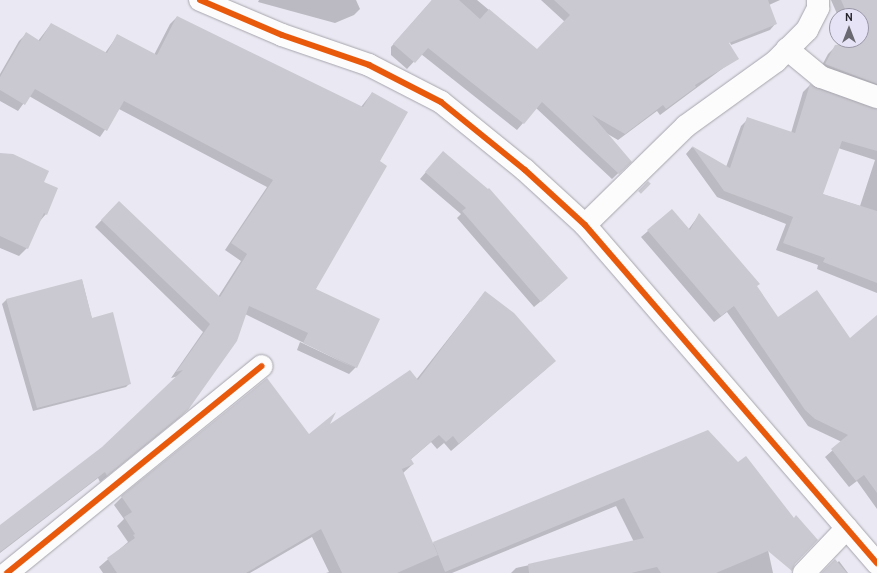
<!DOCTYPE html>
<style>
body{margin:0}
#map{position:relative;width:877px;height:573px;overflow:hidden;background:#eae8f2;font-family:Cabin,sans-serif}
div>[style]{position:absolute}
.shadow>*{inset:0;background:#0003}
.building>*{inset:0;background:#cac8d0;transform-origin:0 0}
.roads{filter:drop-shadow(0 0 1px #a6a4ac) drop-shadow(0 0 1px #a6a4ac)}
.minor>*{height:22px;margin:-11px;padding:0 11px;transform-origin:11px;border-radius:11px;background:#fcfcfd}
.cycleway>*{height:6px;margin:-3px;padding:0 3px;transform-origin:3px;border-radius:3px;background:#e8590c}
span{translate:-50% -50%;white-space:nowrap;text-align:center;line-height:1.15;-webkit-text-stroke:4px #e6e3f7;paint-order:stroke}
.north{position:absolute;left:829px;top:8px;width:40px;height:40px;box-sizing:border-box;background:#e6e3f7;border:1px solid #9997a5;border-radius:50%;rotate:0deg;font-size:11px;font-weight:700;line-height:16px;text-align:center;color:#25242b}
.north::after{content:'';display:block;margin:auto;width:14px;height:18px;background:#6a6971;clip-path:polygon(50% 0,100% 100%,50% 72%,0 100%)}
</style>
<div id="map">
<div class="shadow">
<i style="clip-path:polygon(259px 0,356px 0,360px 9px,354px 15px,335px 23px,258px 2px)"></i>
<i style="clip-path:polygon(432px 0,477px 0,537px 50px,565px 22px,541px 0,685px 0,730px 63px,660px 115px,657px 111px,618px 140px,606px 133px,630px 162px,612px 179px,536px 108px,517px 130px,421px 54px,407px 69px,391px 55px,391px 47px)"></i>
<i style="clip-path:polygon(712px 0,780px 0,769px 5px,776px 23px,770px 30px,731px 45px)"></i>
<i style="clip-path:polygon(831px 0,877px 0,877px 95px,819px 71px,828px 54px,836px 46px,852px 44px,850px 40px,861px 40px,861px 16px,838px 16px)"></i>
<i style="clip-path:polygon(177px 17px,361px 107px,372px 93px,378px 162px,315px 290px,356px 367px,349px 374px,297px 350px,300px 342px,355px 368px,245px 314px,188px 409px,180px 417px,100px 482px,98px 478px,0 553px,0 526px,103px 448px,179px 376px,171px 378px,203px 332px,95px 227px,119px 202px,218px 297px,241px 261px,225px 250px,267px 187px,119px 109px,100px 137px,29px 96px,18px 111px,0 101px,0 74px,19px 41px,26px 34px,38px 41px,51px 24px,105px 53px,118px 35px,154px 55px,170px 24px)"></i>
<i style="clip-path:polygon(evenodd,810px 85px,873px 110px,877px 109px,877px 293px,817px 269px,818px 265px,776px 250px,786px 224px,717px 197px,686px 154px,692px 147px,726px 167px,741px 126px,748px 119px,791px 133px,803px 92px,810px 85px,838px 148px,875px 160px,860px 206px,822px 194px,838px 148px)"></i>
<i style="clip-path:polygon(0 154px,42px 182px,46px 214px,39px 222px,27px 248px,19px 256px,0 248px)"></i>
<i style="clip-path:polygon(437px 159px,560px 285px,534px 307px,457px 218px,461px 214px,420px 179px)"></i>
<i style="clip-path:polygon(699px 215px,777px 318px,850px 340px,877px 317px,877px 509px,857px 481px,849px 487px,825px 457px,842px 442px,808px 426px,727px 312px,714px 322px,641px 237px,648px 231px,688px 230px)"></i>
<i style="clip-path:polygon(82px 280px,92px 319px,130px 383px,126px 387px,33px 411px,2px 304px,6px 300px)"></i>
<i style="clip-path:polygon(485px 292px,546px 369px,451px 451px,444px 443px,437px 449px,431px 442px,410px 460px,413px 464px,403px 473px,432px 544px,704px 433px,765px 536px,773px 573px,511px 573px,516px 568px,634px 542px,616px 506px,452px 573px,326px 573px,329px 572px,312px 537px,250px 573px,103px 573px,99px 567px,128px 542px,117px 526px,124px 519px,114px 505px,122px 497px,309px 436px,416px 380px)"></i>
<i style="clip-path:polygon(839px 561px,848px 573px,822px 573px,837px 563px)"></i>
</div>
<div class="building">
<i style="clip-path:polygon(432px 0,459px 0,480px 19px,489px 9px,537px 49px,570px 15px,554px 0,768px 0,777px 24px,729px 43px,739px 59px,695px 85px,696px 87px,666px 109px,663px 105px,625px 134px,592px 115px,632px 162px,619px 174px,542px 102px,524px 124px,428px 48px,415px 63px,393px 44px)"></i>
<i style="clip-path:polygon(841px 0,877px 0,877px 84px,825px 64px,835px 45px,861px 42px,861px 16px,848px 16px)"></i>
<i style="clip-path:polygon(177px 16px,363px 107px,372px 92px,408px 112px,380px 161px,387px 166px,316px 289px,380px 319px,357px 368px,303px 343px,308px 333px,249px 306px,237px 341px,188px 410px,107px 476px,105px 472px,0 552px,0 525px,102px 447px,183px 370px,176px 372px,210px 324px,101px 220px,119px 201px,220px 297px,247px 254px,231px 243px,273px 180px,124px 101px,107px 131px,35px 89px,25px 105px,0 90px,0 77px,26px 32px,40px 41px,51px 23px,107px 53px,117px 34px,157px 55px)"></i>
<i style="clip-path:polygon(810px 84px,877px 109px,877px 151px,842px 141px,823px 194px,877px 211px,877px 283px,823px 262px,825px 258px,783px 243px,793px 217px,724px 191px,692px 146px,730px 168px,747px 117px,795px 133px)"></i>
<i style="clip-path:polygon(443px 151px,488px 189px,489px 188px,568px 278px,541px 302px,462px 211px,466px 208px,425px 172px)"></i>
<i style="clip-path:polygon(0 153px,13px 154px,49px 171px,44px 182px,58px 188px,47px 215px,44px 213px,28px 249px,0 236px)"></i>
<i style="left:648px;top:181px;width:4px;height:14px;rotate:45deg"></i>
<i style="clip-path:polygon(672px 209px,690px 230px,699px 213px,760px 284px,757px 286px,778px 317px,817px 290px,850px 338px,877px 315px,877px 493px,864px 475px,856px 481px,831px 449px,848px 435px,815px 419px,805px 410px,734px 306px,721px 316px,647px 230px)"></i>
<i style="clip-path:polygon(82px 279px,92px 318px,113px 312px,131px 384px,37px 408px,6px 299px)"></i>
<i style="clip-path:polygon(485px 291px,514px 313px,556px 361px,459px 444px,453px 436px,446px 442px,439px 435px,411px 459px,414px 464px,402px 469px,438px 555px,397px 573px,342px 573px,321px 529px,246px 573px,117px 573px,107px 558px,135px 538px,133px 535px,135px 534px,124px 517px,132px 512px,121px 496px,267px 378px,309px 434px,336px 412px,330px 424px,410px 370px,418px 380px)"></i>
<i style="clip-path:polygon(708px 430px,738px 462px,746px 456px,794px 518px,796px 515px,818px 540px,795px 564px,792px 571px,768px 551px,716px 573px,661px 573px,657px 567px,631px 573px,529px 573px,528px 564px,644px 538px,624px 498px,445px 572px,433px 542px)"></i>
<i style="clip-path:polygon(835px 559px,847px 573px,821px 573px)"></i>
</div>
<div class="roads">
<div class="minor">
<i style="left:200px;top:0;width:89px;rotate:23.1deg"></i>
<i style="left:282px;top:35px;width:92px;rotate:19deg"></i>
<i style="left:369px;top:65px;width:81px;rotate:27.2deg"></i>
<i style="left:441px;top:102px;width:108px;rotate:39deg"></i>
<i style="left:525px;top:170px;width:81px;rotate:42.5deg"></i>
<i style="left:585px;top:225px;width:447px;rotate:49.2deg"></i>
<i style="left:787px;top:49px;width:44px;rotate:39.5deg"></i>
<i style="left:821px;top:77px;width:59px;rotate:19.7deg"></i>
<i style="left:585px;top:225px;width:141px;rotate:-44.4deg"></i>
<i style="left:686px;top:126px;width:111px;rotate:-35.8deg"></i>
<i style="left:776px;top:61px;width:44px;rotate:-45deg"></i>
<i style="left:807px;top:30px;width:25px;rotate:-63deg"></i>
<i style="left:818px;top:8px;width:8px;rotate:-90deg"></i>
<i style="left:7px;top:573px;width:328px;rotate:-39.1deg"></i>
<i style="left:804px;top:573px;width:62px;rotate:-46.3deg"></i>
</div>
</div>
<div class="cycleway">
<i style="left:200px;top:0;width:89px;rotate:23.1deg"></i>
<i style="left:282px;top:35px;width:92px;rotate:19deg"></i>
<i style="left:369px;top:65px;width:81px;rotate:27.2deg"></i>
<i style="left:441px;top:102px;width:108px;rotate:39deg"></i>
<i style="left:525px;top:170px;width:81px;rotate:42.5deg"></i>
<i style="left:585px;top:225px;width:447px;rotate:49.2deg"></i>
<i style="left:7px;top:573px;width:328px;rotate:-39.1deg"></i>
</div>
<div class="north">N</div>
</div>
